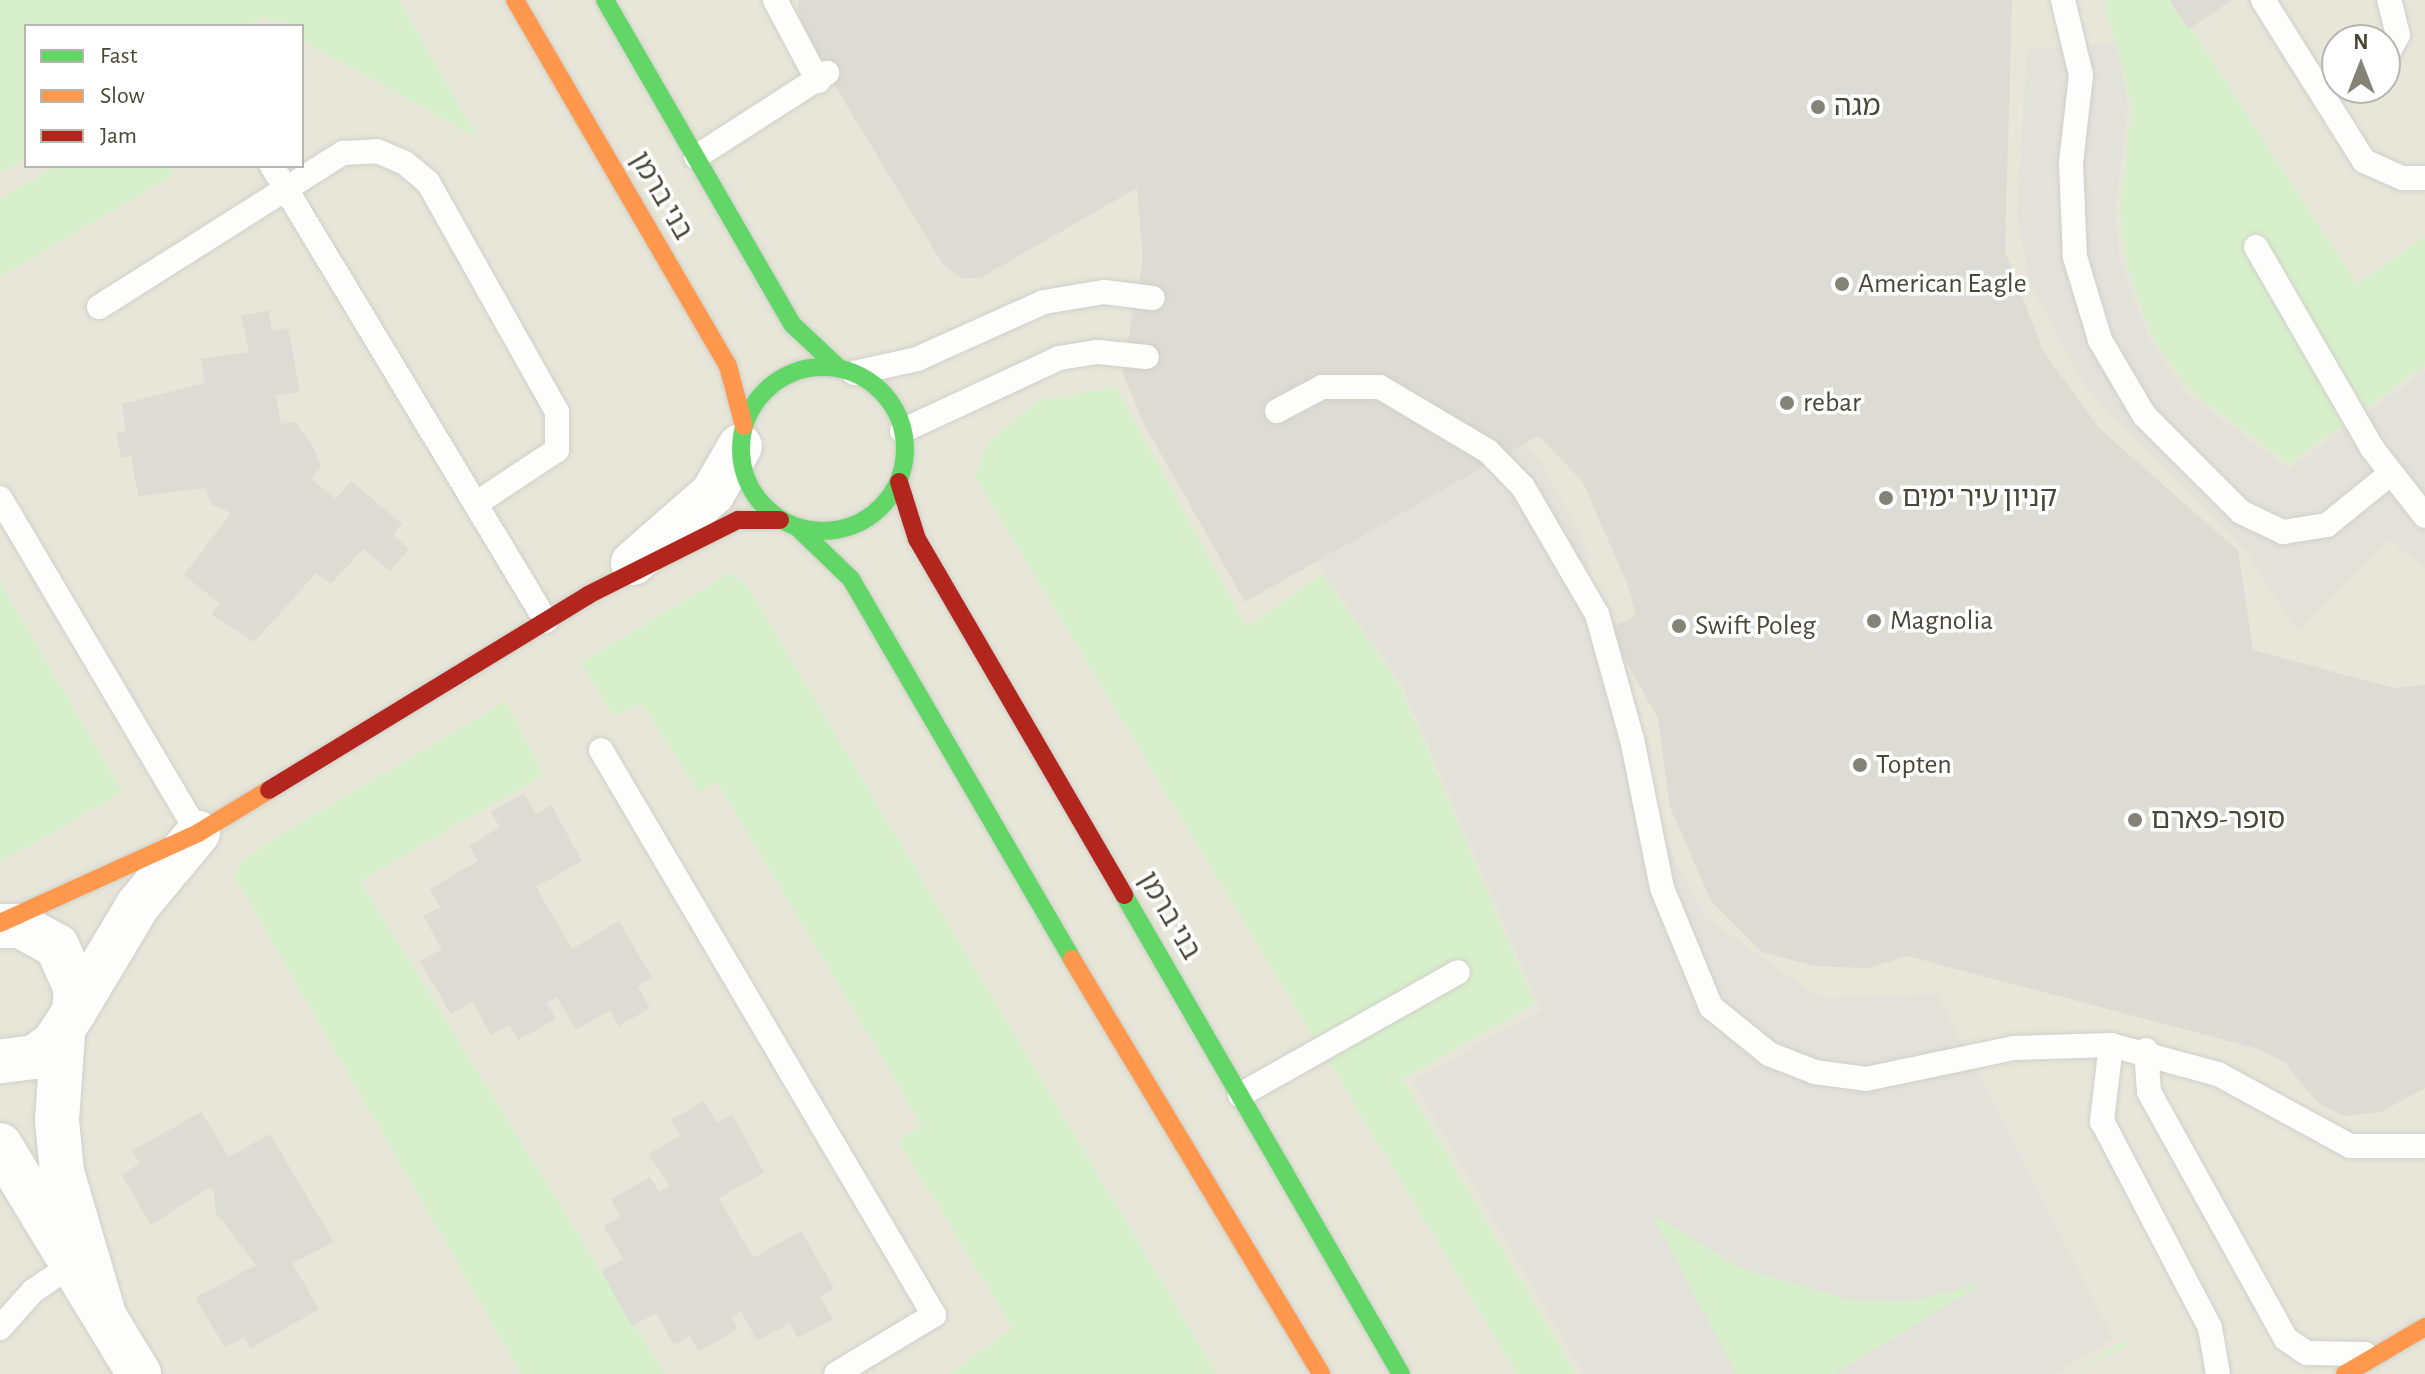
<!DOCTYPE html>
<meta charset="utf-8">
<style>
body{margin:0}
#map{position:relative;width:2425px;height:1374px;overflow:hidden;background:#f2f2ec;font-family:"Alegreya Sans","Noto Sans Hebrew",sans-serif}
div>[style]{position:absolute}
.residential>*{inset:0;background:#e7e6d9}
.industrial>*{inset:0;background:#e2e1da}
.green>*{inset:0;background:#d7efca}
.building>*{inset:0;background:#dcdbd4}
.roads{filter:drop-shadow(0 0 2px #d0d0c9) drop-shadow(0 0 2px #d0d0c9)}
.lane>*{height:24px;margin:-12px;padding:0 12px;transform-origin:12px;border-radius:12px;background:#fdfdfc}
.street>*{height:44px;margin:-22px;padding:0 22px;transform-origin:22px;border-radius:22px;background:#fdfdfc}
.fast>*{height:18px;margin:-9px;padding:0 9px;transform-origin:9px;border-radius:9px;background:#63d668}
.fast>.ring{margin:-9px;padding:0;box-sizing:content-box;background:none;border:18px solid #63d668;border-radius:50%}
.slow>*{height:18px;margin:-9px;padding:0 9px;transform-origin:9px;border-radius:9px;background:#ff974d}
.jam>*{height:18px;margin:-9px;padding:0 9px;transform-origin:9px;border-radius:9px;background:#b3261e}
.dots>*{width:22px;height:22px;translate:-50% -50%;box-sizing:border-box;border:4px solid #fff;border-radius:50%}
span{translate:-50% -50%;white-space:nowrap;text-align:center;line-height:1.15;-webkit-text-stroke:7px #fff;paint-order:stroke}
.poi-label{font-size:28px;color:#4a4736}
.left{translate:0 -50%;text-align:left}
.street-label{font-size:28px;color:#4a4736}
.legend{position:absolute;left:24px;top:24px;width:280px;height:144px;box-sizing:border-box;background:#fff;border:2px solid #b7b5af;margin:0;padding:10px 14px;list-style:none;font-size:24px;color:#4a4736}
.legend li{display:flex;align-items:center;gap:16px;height:40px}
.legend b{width:40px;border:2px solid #b7b5af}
.north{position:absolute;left:2321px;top:24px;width:80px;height:80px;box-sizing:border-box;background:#fff;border:2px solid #b7b5af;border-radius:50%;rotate:0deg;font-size:22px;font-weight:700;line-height:32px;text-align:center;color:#4a4736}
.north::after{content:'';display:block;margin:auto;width:28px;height:36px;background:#858376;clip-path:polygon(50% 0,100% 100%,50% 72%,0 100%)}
</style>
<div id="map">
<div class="residential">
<i style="clip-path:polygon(evenodd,0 0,2425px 0,2425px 1374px,0 1374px,0 0,26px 26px,302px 26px,302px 166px,26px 166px,26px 26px,0 0,2337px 40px,2385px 40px,2385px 88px,2337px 88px,2337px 40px)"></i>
</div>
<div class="industrial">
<i style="clip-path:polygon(2116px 43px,2128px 105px,2115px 211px,2120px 260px,2147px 335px,2186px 393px,2289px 469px,2425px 371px,2425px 568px,2389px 540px,2298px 632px,2246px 551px,2084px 385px,2030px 283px,2017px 215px,2027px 49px)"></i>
<i style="clip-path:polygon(1476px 392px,1541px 462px,1584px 543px,1666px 844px,1705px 917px,1821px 999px,1937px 994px,2113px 1338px,2053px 1374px,1584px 1374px,1413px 1081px,1541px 1010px,1402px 683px,1322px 570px,1232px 410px)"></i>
</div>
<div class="green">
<i style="clip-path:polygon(0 0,399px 0,478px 138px,302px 40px,302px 26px,261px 18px,248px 26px,26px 26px,26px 158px,0 174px)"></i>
<i style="clip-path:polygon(2104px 0,2173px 0,2357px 284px,2425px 236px,2425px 365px,2289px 464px,2189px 390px,2150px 333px,2125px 259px,2120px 211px,2132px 105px)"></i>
<i style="clip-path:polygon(56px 166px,169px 166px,174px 175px,0 277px,0 199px)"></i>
<i style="clip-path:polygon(1116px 387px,1247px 627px,1322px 574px,1399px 684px,1535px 1004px,1403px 1079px,1576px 1374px,1517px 1374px,975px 477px,987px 443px,1039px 400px)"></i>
<i style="clip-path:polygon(729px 573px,745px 582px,1217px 1374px,949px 1374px,1012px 1328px,898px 1140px,922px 1125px,717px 782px,699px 793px,641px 704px,614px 717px,581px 663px)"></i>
<i style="clip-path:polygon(0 582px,123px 792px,0 863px)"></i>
<i style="clip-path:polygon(506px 701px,544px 775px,360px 881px,665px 1374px,521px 1374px,235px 877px,242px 861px,268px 842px)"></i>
<i style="clip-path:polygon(1652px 1214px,1741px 1268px,1850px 1300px,1903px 1302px,1982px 1284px,1834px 1374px,1736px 1374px)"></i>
<i style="clip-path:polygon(2123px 1341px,2128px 1345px,2068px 1374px)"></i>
</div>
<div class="building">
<i style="clip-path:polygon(798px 0,2012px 0,2005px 251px,2043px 351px,2099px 428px,2238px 551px,2253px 650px,2394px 688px,2425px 685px,2425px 1088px,2381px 1112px,2344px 1116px,2318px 1103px,2284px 1062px,2259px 1049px,1907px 956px,1868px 968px,1814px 966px,1762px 952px,1711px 901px,1670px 807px,1658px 718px,1608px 630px,1636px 615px,1628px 586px,1583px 482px,1538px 436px,1245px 602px,1143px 422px,1122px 371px,1143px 261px,1137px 188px,982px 277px,963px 279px,944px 266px,801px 30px)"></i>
<i style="clip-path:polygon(2169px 0,2232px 0,2189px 29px)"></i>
<i style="clip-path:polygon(269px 310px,272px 331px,288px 328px,300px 392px,276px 395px,281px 424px,295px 422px,313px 446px,321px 467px,311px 479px,336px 499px,351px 481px,402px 524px,393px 535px,409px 549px,390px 571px,363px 549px,331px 584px,316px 573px,254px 642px,211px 614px,220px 604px,184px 575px,231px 513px,211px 504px,205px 488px,138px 496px,131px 456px,121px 458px,116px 433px,126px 431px,122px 404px,205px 383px,201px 359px,249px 352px,241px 316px)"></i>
<i style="clip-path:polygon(524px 793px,536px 814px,551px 805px,582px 861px,536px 887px,572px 949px,619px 921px,652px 978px,637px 986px,650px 1008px,619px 1026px,610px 1010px,576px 1030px,557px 997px,547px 1003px,556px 1019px,518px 1040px,509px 1025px,491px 1035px,473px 1002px,451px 1014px,420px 961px,442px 949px,423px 916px,440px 907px,430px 889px,478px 861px,469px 846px,500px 827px,491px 812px)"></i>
<i style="clip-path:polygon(704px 1101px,717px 1123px,732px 1115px,764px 1172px,719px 1198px,753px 1258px,801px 1231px,834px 1288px,820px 1297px,833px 1319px,798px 1338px,790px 1323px,757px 1341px,741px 1311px,731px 1317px,738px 1329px,699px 1351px,690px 1336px,674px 1345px,656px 1313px,632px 1326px,601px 1271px,623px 1259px,604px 1226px,620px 1217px,611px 1199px,650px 1177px,659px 1192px,670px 1186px,648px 1154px,681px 1136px,671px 1120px)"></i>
<i style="clip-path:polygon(201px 1112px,229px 1157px,270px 1134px,334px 1242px,292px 1263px,319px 1309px,250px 1349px,244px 1337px,225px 1347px,195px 1298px,256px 1265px,216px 1213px,214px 1192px,210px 1187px,151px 1225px,122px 1175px,140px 1163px,132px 1151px)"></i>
</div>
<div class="roads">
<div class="lane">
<i style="left:775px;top:0;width:92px;rotate:62deg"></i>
<i style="left:2063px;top:0;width:77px;rotate:76.5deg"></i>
<i style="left:2081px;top:75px;width:89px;rotate:96.5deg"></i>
<i style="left:2071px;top:163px;width:94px;rotate:87.6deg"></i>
<i style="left:2075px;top:257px;width:87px;rotate:73.2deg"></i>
<i style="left:2100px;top:340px;width:87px;rotate:59.6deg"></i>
<i style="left:2144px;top:415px;width:137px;rotate:45deg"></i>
<i style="left:2241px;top:512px;width:47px;rotate:25.5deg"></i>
<i style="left:2283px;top:532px;width:45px;rotate:-9deg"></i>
<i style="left:2327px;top:525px;width:81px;rotate:-39deg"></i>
<i style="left:2263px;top:0;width:190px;rotate:57.9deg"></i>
<i style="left:2364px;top:161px;width:42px;rotate:24.1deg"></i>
<i style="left:2402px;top:178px;width:23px"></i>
<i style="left:2385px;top:59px;width:27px;rotate:-62deg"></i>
<i style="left:2398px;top:35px;width:36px;rotate:-104deg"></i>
<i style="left:696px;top:157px;width:156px;rotate:-32.7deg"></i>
<i style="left:272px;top:166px;width:531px;rotate:58.94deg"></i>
<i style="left:2256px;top:247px;width:232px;rotate:60deg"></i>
<i style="left:2372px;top:448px;width:86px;rotate:52.1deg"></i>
<i style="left:99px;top:307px;width:289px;rotate:-32.3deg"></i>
<i style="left:343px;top:153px;width:34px;rotate:-3deg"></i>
<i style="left:377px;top:151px;width:30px;rotate:23deg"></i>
<i style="left:405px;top:163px;width:30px;rotate:40deg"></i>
<i style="left:428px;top:182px;width:264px;rotate:60.7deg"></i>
<i style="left:557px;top:412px;width:38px;rotate:90deg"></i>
<i style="left:557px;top:450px;width:96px;rotate:146.5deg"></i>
<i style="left:854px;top:373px;width:65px;rotate:-12.5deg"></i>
<i style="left:917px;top:359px;width:139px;rotate:-24.2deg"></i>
<i style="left:1044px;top:302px;width:61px;rotate:-9.5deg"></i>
<i style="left:1104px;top:292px;width:49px;rotate:7deg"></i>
<i style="left:1277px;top:411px;width:51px;rotate:-28.1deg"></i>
<i style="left:1322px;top:387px;width:58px"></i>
<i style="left:1380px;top:387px;width:126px;rotate:30.7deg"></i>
<i style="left:1488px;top:451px;width:50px;rotate:45.8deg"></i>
<i style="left:1523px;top:487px;width:147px;rotate:59.8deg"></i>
<i style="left:1597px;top:614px;width:130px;rotate:74.4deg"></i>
<i style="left:1632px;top:739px;width:152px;rotate:78.6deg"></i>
<i style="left:1662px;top:888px;width:129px;rotate:67.6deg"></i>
<i style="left:1711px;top:1007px;width:75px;rotate:39deg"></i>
<i style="left:1769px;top:1054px;width:49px;rotate:21.4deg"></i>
<i style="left:1815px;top:1072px;width:51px;rotate:7.8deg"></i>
<i style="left:1866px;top:1079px;width:151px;rotate:-11.8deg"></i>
<i style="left:2014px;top:1048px;width:97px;rotate:-1.8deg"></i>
<i style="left:2111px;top:1045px;width:111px;rotate:15.2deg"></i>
<i style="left:2218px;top:1074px;width:150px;rotate:28.6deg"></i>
<i style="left:2350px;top:1146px;width:75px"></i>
<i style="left:902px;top:431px;width:173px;rotate:-24.9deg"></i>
<i style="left:1059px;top:358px;width:39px;rotate:-9deg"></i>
<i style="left:1098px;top:352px;width:49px;rotate:5.8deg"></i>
<i style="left:0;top:498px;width:389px;rotate:59.4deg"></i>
<i style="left:601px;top:750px;width:656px;rotate:59.49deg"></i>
<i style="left:934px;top:1315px;width:114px;rotate:149deg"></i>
<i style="left:2111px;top:1045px;width:77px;rotate:96.8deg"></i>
<i style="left:2102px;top:1121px;width:233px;rotate:62.4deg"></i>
<i style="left:2210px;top:1328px;width:47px;rotate:80.1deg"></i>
<i style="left:2146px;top:1050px;width:42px;rotate:85.9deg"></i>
<i style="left:2149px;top:1092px;width:282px;rotate:61deg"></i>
<i style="left:2286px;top:1339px;width:25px;rotate:34deg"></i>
<i style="left:2307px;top:1353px;width:58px;rotate:1deg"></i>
<i style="left:1240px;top:1095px;width:250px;rotate:-29.4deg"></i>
<i style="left:0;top:1328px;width:50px;rotate:-48.3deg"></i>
<i style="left:33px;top:1291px;width:59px;rotate:-34deg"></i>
</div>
<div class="street">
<i style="left:633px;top:563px;width:106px;rotate:-41.2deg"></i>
<i style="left:713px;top:493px;width:54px;rotate:-60.1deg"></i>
<i style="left:0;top:926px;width:20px"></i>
<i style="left:20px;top:926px;width:42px;rotate:28.4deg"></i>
<i style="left:57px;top:946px;width:47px;rotate:66.2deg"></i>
<i style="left:76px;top:989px;width:23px;rotate:95deg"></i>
<i style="left:74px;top:1012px;width:37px;rotate:123deg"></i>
<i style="left:54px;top:1043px;width:24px;rotate:144deg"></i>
<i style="left:35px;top:1057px;width:35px;rotate:173deg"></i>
<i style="left:74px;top:1012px;width:125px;rotate:-59.1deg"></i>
<i style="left:138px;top:905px;width:94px;rotate:-50.2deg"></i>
<i style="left:63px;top:1034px;width:86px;rotate:94deg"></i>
<i style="left:57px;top:1120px;width:52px;rotate:84.5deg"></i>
<i style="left:62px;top:1172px;width:149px;rotate:73.6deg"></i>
<i style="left:0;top:1145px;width:268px;rotate:58.7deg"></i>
</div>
<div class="fast">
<i style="left:605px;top:0;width:375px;rotate:60deg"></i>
<i style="left:793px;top:325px;width:64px;rotate:43.1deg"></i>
<i class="ring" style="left:741px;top:367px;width:146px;height:146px"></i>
<i style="left:797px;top:527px;width:75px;rotate:43.9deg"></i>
<i style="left:851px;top:579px;width:440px;rotate:59.8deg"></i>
<i style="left:1124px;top:895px;width:553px;rotate:59.96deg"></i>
</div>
<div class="slow">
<i style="left:515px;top:0;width:423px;rotate:59.8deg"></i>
<i style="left:728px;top:366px;width:62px;rotate:75.1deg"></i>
<i style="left:0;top:923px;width:217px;rotate:-24.4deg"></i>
<i style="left:198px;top:833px;width:83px;rotate:-31.2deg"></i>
<i style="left:1072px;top:959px;width:484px;rotate:59deg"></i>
<i style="left:2345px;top:1374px;width:93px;rotate:-30.4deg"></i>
</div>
<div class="jam">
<i style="left:899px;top:482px;width:60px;rotate:72.5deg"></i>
<i style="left:917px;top:539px;width:412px;rotate:59.8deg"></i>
<i style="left:269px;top:790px;width:374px;rotate:-31.4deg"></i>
<i style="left:588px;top:595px;width:168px;rotate:-26.6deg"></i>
<i style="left:738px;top:520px;width:42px"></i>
</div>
</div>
<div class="dots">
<i style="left:1818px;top:107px;background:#858376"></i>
<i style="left:1842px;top:284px;background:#858376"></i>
<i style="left:1787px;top:403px;background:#858376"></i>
<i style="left:1886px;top:498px;background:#858376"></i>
<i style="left:1874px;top:621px;background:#858376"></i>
<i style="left:1679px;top:626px;background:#858376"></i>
<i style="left:1860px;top:765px;background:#858376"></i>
<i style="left:2135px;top:820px;background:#858376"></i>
</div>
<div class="poi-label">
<span class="left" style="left:1834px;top:107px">מגה</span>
<span class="left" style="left:1858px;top:284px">American Eagle</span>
<span class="left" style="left:1803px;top:403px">rebar</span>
<span class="left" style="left:1902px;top:498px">קניון עיר ימים</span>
<span class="left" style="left:1890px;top:621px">Magnolia</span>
<span class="left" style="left:1695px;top:626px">Swift Poleg</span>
<span class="left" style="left:1876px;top:765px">Topten</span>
<span class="left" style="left:2151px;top:820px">סופר-פארם</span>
</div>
<div class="street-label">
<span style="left:661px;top:196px;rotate:60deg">בני ברמן</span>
<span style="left:1169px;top:916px;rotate:60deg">בני ברמן</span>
</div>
<ul class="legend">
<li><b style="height:10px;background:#63d668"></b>Fast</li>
<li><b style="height:10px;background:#ff974d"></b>Slow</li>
<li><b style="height:10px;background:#b3261e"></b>Jam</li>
</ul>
<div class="north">N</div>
</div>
